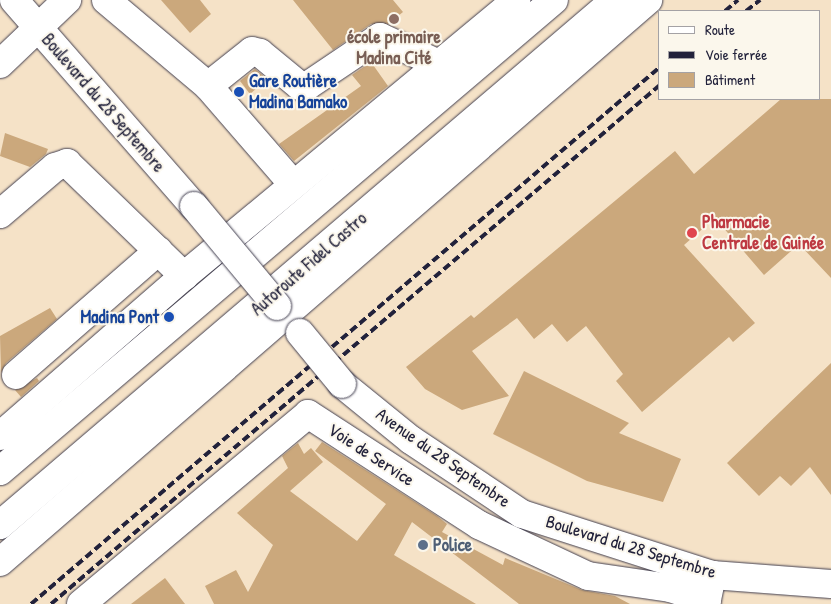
<!DOCTYPE html>
<meta charset="utf-8">
<style>
body{margin:0}
#map{position:relative;width:831px;height:604px;overflow:hidden;background:#f5e2c7;font-family:"Patrick Hand",sans-serif}
div>[style]{position:absolute}
.building>*{inset:0;background:#cba87c}
.roads{filter:drop-shadow(0 0 1px #423f50) drop-shadow(0 0 1px #423f50)}
.minor>*{height:28px;margin:-14px;padding:0 14px;transform-origin:14px;border-radius:14px;background:#fff}
.major>*{height:28px;margin:-14px;padding:0 14px;transform-origin:14px;border-radius:14px;background:#fff}
.highway>*{height:28px;margin:-14px;padding:0 14px;transform-origin:14px;border-radius:14px;background:#fff}
.rail>*{height:4px;margin-top:-2px;transform-origin:0;background:repeating-linear-gradient(90deg,#22223b 0 8px,transparent 0 12px)}
.bridges{filter:drop-shadow(0 0 1px #423f50) drop-shadow(0 0 1px #423f50)}
.major-bridge>*{height:28px;margin:-14px;padding:0 14px;transform-origin:14px;border-radius:14px;background:#fff}
.dots>*{width:14px;height:14px;translate:-50% -50%;box-sizing:border-box;border:2px solid #fbf7ec;border-radius:50%}
span{translate:-50% -50%;white-space:nowrap;text-align:center;line-height:1.15;-webkit-text-stroke:4px #fbf7ec;paint-order:stroke}
.education-label{font-size:18px;color:#785e54;font-weight:700}
.transit-label{font-size:18px;color:#164399;font-weight:700}
.left{translate:0 -50%;text-align:left}
.right{translate:-100% -50%;text-align:right}
.street-label{font-size:18px;color:#22223b}
.health-label{font-size:18px;color:#be3a42;font-weight:700}
.service-label{font-size:18px;color:#4e5e75;font-weight:700}
.legend{position:absolute;left:658px;top:10px;width:162px;height:90px;box-sizing:border-box;background:#fbf7ec;border:1px solid #a4a2a5;margin:0;padding:6px 9px;list-style:none;font-size:15px;color:#22223b}
.legend li{display:flex;align-items:center;gap:10px;height:25px}
.legend b{width:25px;border:1px solid #a4a2a5}
</style>
<div id="map">
<div class="building">
<i style="clip-path:polygon(161px 0,200px 0,211px 14px,190px 33px)"></i>
<i style="clip-path:polygon(293px 0,393px 0,403px 12px,388px 24px,371px 24px,333px 50px)"></i>
<i style="clip-path:polygon(371px 62px,388px 86px,294px 161px,279px 144px,361px 86px,352px 75px)"></i>
<i style="clip-path:polygon(255px 69px,267px 79px,250px 94px,240px 81px)"></i>
<i style="clip-path:polygon(781px 99px,831px 99px,831px 278px,799px 244px,764px 275px,715px 218px,684px 245px,755px 323px,733px 342px,729px 337px,642px 412px,616px 381px,623px 374px,586px 326px,567px 342px,552px 324px,534px 339px,517px 318px,472px 351px,509px 396px,462px 410px,425px 389px,406px 367px,471px 315px,474px 318px,675px 151px,694px 174px)"></i>
<i style="clip-path:polygon(5px 133px,48px 149px,46px 154px,30px 167px,0 156px)"></i>
<i style="clip-path:polygon(50px 308px,57px 319px,6px 363px,1px 373px,0 336px)"></i>
<i style="clip-path:polygon(831px 363px,831px 495px,810px 467px,791px 486px,780px 476px,759px 496px,727px 463px)"></i>
<i style="clip-path:polygon(524px 371px,629px 423px,619px 433px,681px 459px,663px 502px,587px 481px,493px 434px)"></i>
<i style="clip-path:polygon(37px 378px,39px 381px,21px 397px,15px 390px)"></i>
<i style="clip-path:polygon(322px 442px,437px 516px,447px 524px,442px 532px,503px 565px,505px 558px,582px 590px,615px 596px,630px 604px,519px 604px,412px 522px,394px 555px,476px 604px,214px 604px,205px 586px,236px 570px,248px 592px,273px 545px,237px 513px,288px 468px,282px 456px,298px 443px,304px 454px,311px 448px,323px 462px,290px 491px,357px 541px,386px 504px,315px 451px)"></i>
<i style="clip-path:polygon(165px 578px,185px 604px,131px 604px)"></i>
</div>
<div class="roads">
<div class="minor">
<i style="left:106px;top:0;width:133px;rotate:40.1deg"></i>
<i style="left:208px;top:86px;width:130px;rotate:49.1deg"></i>
<i style="left:0;top:64px;width:93px;rotate:-43.7deg"></i>
<i style="left:208px;top:86px;width:56px;rotate:-38.5deg"></i>
<i style="left:252px;top:51px;width:8px;rotate:14deg"></i>
<i style="left:260px;top:53px;width:52px;rotate:39.5deg"></i>
<i style="left:300px;top:86px;width:7px"></i>
<i style="left:307px;top:86px;width:88px;rotate:-33.9deg"></i>
<i style="left:380px;top:37px;width:67px;rotate:24.7deg"></i>
<i style="left:0;top:214px;width:72px;rotate:-40.5deg"></i>
<i style="left:55px;top:167px;width:13px;rotate:-18deg"></i>
<i style="left:67px;top:163px;width:163px;rotate:44deg"></i>
<i style="left:16px;top:375px;width:189px;rotate:-41.1deg"></i>
<i style="left:0;top:436px;width:244px;rotate:-41deg"></i>
<i style="left:184px;top:276px;width:432px;rotate:-39.7deg"></i>
<i style="left:81px;top:604px;width:296px;rotate:-39.9deg"></i>
<i style="left:308px;top:414px;width:204px;rotate:33deg"></i>
<i style="left:479px;top:525px;width:120px;rotate:25.1deg"></i>
<i style="left:588px;top:576px;width:83px;rotate:8.3deg"></i>
<i style="left:670px;top:588px;width:39px;rotate:18deg"></i>
</div>
<div class="major">
<i style="left:14px;top:0;width:274px;rotate:48.9deg"></i>
<i style="left:342px;top:384px;width:89px;rotate:39.1deg"></i>
<i style="left:411px;top:440px;width:133px;rotate:33.7deg"></i>
<i style="left:522px;top:514px;width:200px;rotate:17.8deg"></i>
<i style="left:712px;top:575px;width:119px;rotate:4.3deg"></i>
<i style="left:706px;top:604px;width:30px;rotate:-78deg"></i>
</div>
<div class="highway">
<i style="left:0;top:471px;width:727px;rotate:-40.37deg"></i>
<i style="left:0;top:525px;width:809px;rotate:-40.49deg"></i>
<i style="left:0;top:562px;width:858px;rotate:-40.93deg"></i>
</div>
</div>
<div class="rail">
<i style="left:725px;top:11px;width:17px;rotate:-40deg"></i>
<i style="left:746px;top:11px;width:18px;rotate:-38deg"></i>
<i style="left:31px;top:604px;width:827px;rotate:-40.49deg"></i>
<i style="left:51px;top:604px;width:800px;rotate:-40.44deg"></i>
</div>
<div class="bridges">
<div class="major-bridge">
<i style="left:194px;top:206px;width:130px;rotate:50.3deg"></i>
<i style="left:300px;top:333px;width:66px;rotate:50.5deg"></i>
</div>
</div>
<div class="dots">
<i style="left:394px;top:19px;background:#8d6e63"></i>
<i style="left:239px;top:92px;background:#1a4fb4"></i>
<i style="left:692px;top:233px;background:#e0444e"></i>
<i style="left:169px;top:317px;background:#1a4fb4"></i>
<i style="left:423px;top:545px;background:#5c6f8a"></i>
</div>
<div class="education-label">
<span style="left:394px;top:48px">école primaire<br>Madina Cité</span>
</div>
<div class="transit-label">
<span class="left" style="left:249px;top:92px">Gare Routière<br>Madina Bamako</span>
<span class="right" style="left:159px;top:317px">Madina Pont</span>
</div>
<div class="street-label">
<span style="left:103px;top:103px;rotate:49deg">Boulevard du 28 Septembre</span>
<span style="left:309px;top:264px;rotate:-41deg">Autoroute Fidel Castro</span>
<span style="left:371px;top:455px;rotate:33deg">Voie de Service</span>
<span style="left:443px;top:458px;rotate:35deg">Avenue du 28 Septembre</span>
<span style="left:631px;top:547px;rotate:17deg">Boulevard du 28 Septembre</span>
</div>
<div class="health-label">
<span class="left" style="left:702px;top:233px">Pharmacie<br>Centrale de Guinée</span>
</div>
<div class="service-label">
<span class="left" style="left:433px;top:545px">Police</span>
</div>
<ul class="legend">
<li><b style="height:6px;background:#fff"></b>Route</li>
<li><b style="height:6px;background:#22223b"></b>Voie ferrée</li>
<li><b style="height:14px;background:#cba87c"></b>Bâtiment</li>
</ul>
</div>
